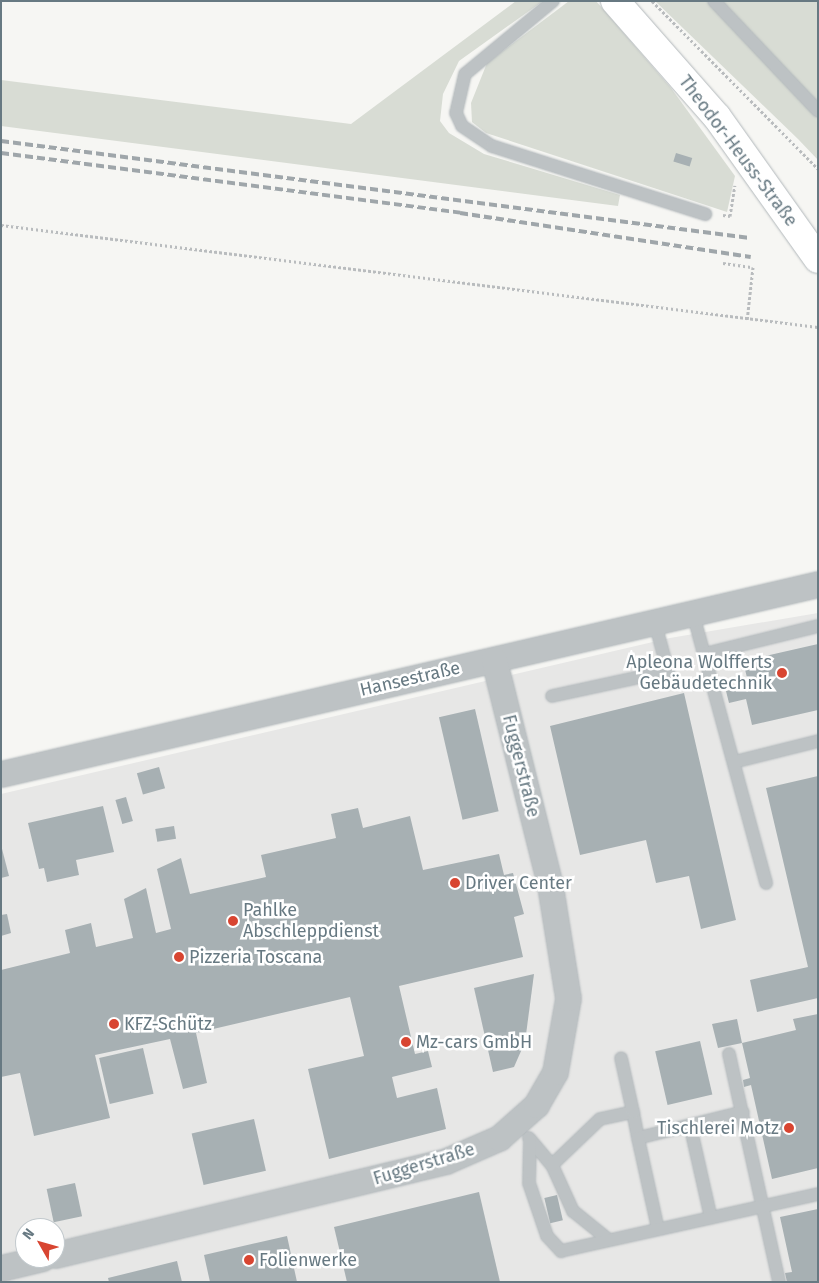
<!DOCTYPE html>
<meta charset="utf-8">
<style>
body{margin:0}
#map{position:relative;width:819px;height:1283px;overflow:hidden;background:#f6f6f3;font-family:"Fira Sans",sans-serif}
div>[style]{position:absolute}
.built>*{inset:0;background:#e7e7e6}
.green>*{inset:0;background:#d8dcd4}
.building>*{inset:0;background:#a7b0b3;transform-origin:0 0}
.path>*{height:3px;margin-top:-1.5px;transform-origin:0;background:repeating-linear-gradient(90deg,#b9bcbe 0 2.5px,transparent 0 5px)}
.roads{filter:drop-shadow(0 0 1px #b2b8bb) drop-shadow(0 0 1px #b2b8bb)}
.service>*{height:12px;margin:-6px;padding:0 6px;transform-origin:6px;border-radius:6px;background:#bdc2c4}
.minor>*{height:25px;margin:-12.5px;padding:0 12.5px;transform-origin:12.5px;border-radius:12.5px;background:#bdc2c4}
.secondary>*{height:28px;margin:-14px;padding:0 14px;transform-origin:14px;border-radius:14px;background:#fff}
.rail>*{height:4px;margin-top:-2px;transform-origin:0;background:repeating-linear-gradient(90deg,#9fa6aa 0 8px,transparent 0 12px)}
.dots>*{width:14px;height:14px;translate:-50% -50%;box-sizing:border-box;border:2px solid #fff;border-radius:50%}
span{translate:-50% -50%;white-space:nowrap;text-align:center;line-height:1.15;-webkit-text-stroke:5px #fff;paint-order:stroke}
.street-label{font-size:18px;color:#677982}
.poi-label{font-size:18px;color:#677982}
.right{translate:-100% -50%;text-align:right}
.left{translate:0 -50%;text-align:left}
.frame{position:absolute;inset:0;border:2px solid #677982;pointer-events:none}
.north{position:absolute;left:15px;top:1218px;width:50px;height:50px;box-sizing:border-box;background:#fff;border:1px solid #c2c9cd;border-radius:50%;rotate:308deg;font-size:14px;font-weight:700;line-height:20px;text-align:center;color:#677982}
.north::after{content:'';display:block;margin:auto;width:18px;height:22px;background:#d84531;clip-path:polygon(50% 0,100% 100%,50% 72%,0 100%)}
</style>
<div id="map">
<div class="built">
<i style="clip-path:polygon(evenodd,818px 613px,818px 1282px,1px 1282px,1px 794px,670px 638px,818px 613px,25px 1228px,55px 1228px,55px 1258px,25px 1258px,25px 1228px)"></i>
</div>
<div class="green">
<i style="clip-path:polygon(516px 1px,543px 1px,459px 61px,443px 94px,440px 121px,449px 133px,484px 154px,620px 195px,618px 206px,1px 126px,1px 80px,351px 124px)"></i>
<i style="clip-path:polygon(569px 1px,596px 1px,671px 88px,735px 176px,727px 212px,486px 133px,472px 122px,471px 103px,487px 63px)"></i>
<i style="clip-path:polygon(655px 1px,818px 1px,818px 160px,798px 139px)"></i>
</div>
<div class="building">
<i style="left:676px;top:153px;width:17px;height:9px;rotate:17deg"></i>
<i style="clip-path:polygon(818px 644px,818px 710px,752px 725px,746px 699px,729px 703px,726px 691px,749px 686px,743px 661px)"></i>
<i style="clip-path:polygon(684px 693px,736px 920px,701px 929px,689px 876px,656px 883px,646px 840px,580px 855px,550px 726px)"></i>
<i style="left:475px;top:709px;width:105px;height:37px;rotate:77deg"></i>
<i style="left:159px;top:767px;width:22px;height:23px;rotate:74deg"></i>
<i style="clip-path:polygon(818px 776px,818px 998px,757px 1012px,750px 980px,808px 967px,766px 788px)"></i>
<i style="left:126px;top:797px;width:25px;height:11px;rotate:74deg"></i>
<i style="clip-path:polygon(103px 806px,114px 852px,76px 860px,79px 875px,47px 882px,44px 868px,39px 869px,28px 823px)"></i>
<i style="clip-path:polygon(358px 808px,363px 828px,410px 816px,423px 870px,499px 854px,504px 875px,513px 873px,524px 914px,514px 917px,523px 957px,399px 986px,415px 1054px,428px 1051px,432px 1067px,392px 1077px,397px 1098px,437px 1088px,446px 1129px,329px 1159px,308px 1069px,364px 1056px,350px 997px,196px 1033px,207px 1083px,183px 1089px,170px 1039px,95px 1055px,110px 1118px,34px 1136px,20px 1073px,1px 1077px,1px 970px,70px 953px,65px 930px,91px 923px,96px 947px,133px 938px,124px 899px,146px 888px,156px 933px,171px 929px,157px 869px,181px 858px,190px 894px,266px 877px,261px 855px,336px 838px,331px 814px)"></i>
<i style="left:174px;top:826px;width:13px;height:19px;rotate:81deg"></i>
<i style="clip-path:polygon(1px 845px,9px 876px,1px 878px)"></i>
<i style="clip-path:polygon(7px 914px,11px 933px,1px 936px,1px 915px)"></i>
<i style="clip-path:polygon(534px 974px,525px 1042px,514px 1067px,493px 1072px,474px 988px)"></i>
<i style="clip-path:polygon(818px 1014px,818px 1168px,772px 1179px,751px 1085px,744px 1087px,743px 1080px,750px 1078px,742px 1043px,718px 1048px,712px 1024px,737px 1019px,742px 1043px,796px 1030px,793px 1019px)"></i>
<i style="left:700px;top:1041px;width:55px;height:46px;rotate:77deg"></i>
<i style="left:143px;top:1048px;width:47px;height:45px;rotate:77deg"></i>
<i style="left:254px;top:1119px;width:53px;height:64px;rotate:77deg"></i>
<i style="left:75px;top:1183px;width:34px;height:29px;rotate:78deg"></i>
<i style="clip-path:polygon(479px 1192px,500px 1282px,347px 1282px,334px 1227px)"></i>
<i style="left:557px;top:1195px;width:26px;height:13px;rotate:77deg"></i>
<i style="clip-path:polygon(818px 1209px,818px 1282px,787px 1282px,785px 1273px,792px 1272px,780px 1217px)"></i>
<i style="clip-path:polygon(287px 1236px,297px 1282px,210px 1282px,204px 1255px)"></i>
<i style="clip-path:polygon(177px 1261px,182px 1282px,109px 1282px,108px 1278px)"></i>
</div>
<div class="path">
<i style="left:652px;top:1px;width:236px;rotate:45.3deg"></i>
<i style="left:723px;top:215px;width:7px;rotate:8deg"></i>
<i style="left:730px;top:216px;width:31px;rotate:-81deg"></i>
<i style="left:1px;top:225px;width:823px;rotate:7.12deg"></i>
<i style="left:723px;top:263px;width:30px;rotate:8deg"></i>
<i style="left:753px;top:267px;width:54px;rotate:96.3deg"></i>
</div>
<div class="roads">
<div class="service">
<i style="left:553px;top:1px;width:114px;rotate:140.3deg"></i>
<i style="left:465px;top:74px;width:40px;rotate:103deg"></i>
<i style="left:456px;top:113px;width:14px;rotate:65deg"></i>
<i style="left:462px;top:126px;width:36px;rotate:34deg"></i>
<i style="left:492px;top:146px;width:224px;rotate:17.7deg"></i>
<i style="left:714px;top:1px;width:151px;rotate:46.6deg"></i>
<i style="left:692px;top:610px;width:283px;rotate:74.8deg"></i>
<i style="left:704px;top:654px;width:117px;rotate:-13.8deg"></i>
<i style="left:552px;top:696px;width:119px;rotate:-12.2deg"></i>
<i style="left:668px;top:671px;width:54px;rotate:-105.1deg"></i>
<i style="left:734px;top:762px;width:87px;rotate:-14deg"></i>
<i style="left:729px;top:1054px;width:233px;rotate:77.6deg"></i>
<i style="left:633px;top:1112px;width:26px;rotate:79deg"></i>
<i style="left:638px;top:1138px;width:108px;rotate:-13.9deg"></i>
<i style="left:690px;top:1125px;width:95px;rotate:77.3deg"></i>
<i style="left:529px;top:1138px;width:35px;rotate:50deg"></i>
<i style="left:552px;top:1165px;width:51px;rotate:65.5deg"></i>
<i style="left:573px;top:1211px;width:46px;rotate:38.9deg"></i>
<i style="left:638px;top:1138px;width:93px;rotate:77.6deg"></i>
<i style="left:530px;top:1140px;width:43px;rotate:91.3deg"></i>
<i style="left:529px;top:1183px;width:56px;rotate:71.2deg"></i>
<i style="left:547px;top:1236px;width:21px;rotate:47deg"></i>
<i style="left:561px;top:1251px;width:263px;rotate:-12.5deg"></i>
<i style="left:552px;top:1165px;width:66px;rotate:-43.8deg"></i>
<i style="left:600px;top:1119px;width:34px;rotate:-12deg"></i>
<i style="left:633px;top:1112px;width:55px;rotate:-102.5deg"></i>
</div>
<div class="minor">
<i style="left:1px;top:774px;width:839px;rotate:-13.09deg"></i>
<i style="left:55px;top:1255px;width:402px;rotate:-13.5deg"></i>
<i style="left:446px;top:1161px;width:58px;rotate:-23.5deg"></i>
<i style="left:499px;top:1138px;width:50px;rotate:-41.7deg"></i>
<i style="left:536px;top:1105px;width:38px;rotate:-60deg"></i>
<i style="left:555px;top:1072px;width:75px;rotate:-80deg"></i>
<i style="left:568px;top:998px;width:114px;rotate:-99.1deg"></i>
<i style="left:550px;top:885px;width:232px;rotate:-104deg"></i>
<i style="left:1px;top:1268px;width:43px;rotate:-13.4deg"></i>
</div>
<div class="secondary">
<i style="left:615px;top:1px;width:154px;rotate:48.7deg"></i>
<i style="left:717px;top:117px;width:174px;rotate:54.6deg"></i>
</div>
</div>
<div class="rail">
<i style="left:1px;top:141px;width:755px;rotate:7.38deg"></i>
<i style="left:1px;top:153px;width:463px;rotate:7.4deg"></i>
<i style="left:460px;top:213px;width:294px;rotate:8.6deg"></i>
</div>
<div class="dots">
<i style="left:782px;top:673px;background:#d84531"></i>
<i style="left:455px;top:883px;background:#d84531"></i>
<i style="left:233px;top:921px;background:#d84531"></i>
<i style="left:179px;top:957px;background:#d84531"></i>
<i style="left:114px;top:1024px;background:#d84531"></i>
<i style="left:406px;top:1042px;background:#d84531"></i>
<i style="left:789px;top:1128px;background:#d84531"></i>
<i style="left:249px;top:1260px;background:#d84531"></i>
</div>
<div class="street-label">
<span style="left:738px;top:151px;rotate:53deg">Theodor-Heuss-Straße</span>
<span style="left:410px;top:679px;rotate:-13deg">Hansestraße</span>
<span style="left:521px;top:766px;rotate:76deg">Fuggerstraße</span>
<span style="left:424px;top:1164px;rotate:-17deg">Fuggerstraße</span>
</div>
<div class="poi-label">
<span class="right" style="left:772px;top:673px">Apleona Wolfferts<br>Gebäudetechnik</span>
<span class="left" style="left:465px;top:883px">Driver Center</span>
<span class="left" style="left:243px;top:921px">Pahlke<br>Abschleppdienst</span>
<span class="left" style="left:189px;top:957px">Pizzeria Toscana</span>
<span class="left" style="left:124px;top:1024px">KFZ-Schütz</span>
<span class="left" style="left:416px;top:1042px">Mz-cars GmbH</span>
<span class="right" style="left:779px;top:1128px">Tischlerei Motz</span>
<span class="left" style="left:259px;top:1260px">Folienwerke</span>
</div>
<div class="frame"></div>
<div class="north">N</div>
</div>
